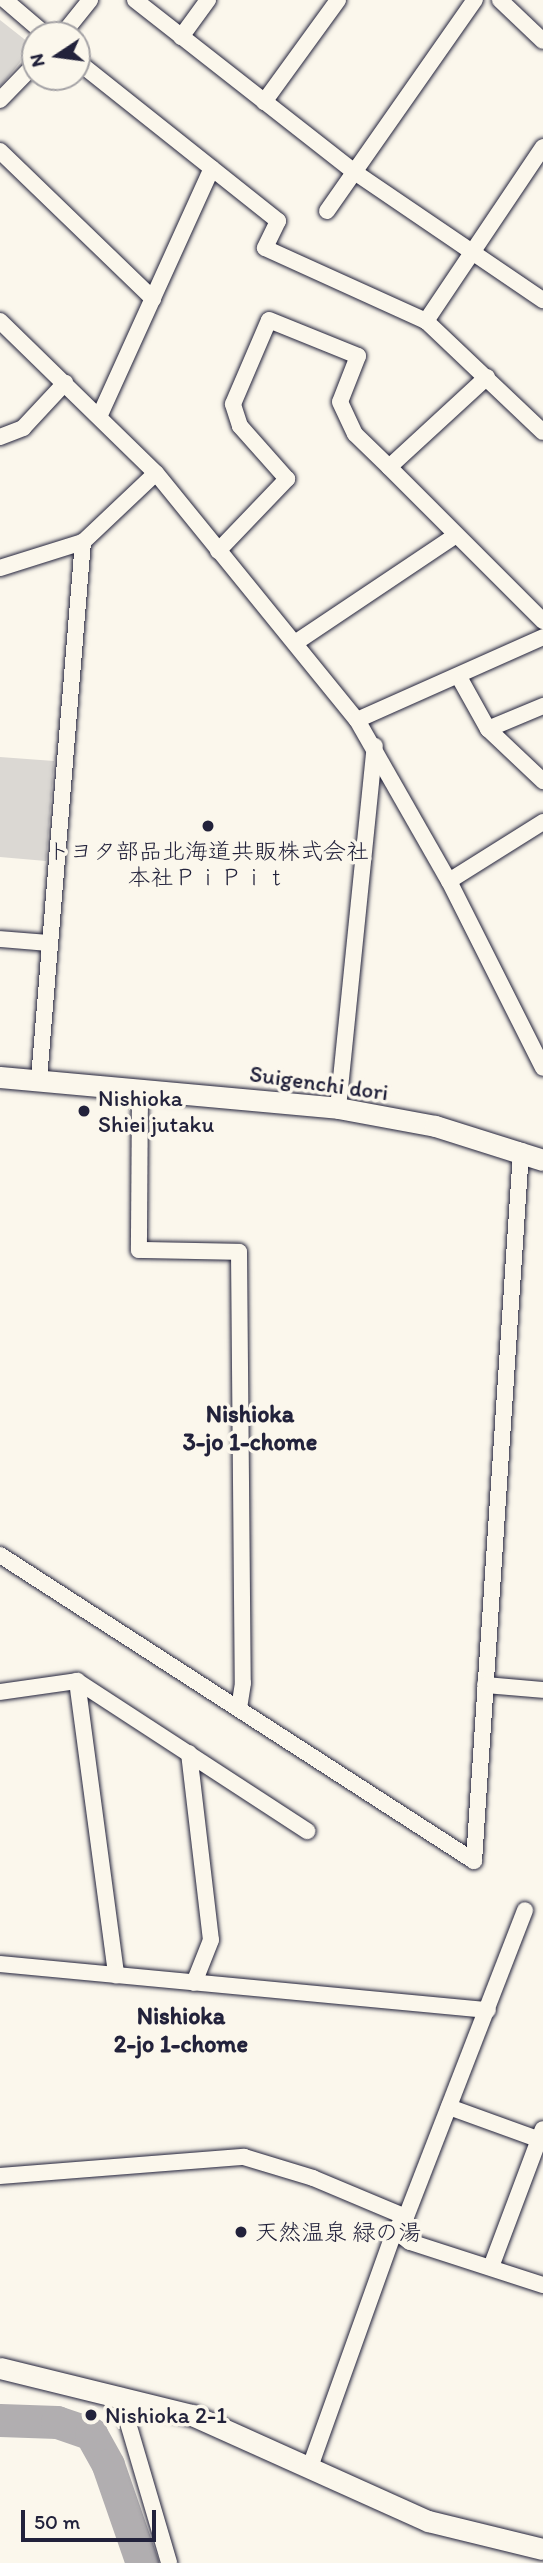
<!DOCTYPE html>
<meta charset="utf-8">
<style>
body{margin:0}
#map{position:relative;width:543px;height:2563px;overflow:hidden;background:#fbf7ec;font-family:Itim,"Klee One",sans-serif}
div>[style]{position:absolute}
.green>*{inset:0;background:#dbd8d3}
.river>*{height:33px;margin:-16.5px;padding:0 16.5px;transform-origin:16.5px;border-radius:16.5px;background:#b1aeb0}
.roads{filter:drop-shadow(0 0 2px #22223b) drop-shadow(0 0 2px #22223b)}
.street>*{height:16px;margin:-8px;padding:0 8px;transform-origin:8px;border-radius:8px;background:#fbf7ec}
.secondary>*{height:21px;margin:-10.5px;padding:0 10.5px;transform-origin:10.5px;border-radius:10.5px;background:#fbf7ec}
.dots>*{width:19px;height:19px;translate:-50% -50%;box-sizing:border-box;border:4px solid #fbf7ec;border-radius:50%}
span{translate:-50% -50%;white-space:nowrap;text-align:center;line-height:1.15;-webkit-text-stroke:7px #fbf7ec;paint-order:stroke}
.poi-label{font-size:23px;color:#22223b}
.left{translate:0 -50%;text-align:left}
.street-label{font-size:23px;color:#22223b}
.neighbourhood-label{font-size:24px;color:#22223b;font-weight:700}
.north{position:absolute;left:21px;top:21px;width:70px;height:70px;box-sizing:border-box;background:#fbf7ec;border:2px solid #a4a2a5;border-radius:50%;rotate:257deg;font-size:19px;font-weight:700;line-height:28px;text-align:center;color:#22223b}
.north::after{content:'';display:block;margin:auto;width:24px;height:32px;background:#22223b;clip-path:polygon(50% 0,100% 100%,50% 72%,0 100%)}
.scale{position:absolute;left:21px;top:2510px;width:135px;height:32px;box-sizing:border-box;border:4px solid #22223b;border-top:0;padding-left:9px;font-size:21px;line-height:24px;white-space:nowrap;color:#22223b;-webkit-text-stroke:5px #fbf7ec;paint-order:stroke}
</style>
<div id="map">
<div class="green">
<i style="clip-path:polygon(0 20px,33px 46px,0 87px)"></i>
<i style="clip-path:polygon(0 757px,54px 761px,46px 861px,0 857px)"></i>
</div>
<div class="river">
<i style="left:0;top:2420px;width:57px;rotate:2deg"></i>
<i style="left:57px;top:2422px;width:36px;rotate:19deg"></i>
<i style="left:91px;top:2434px;width:35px;rotate:61deg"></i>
<i style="left:108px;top:2465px;width:104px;rotate:70.9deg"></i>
</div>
<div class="roads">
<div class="street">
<i style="left:5px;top:0;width:54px;rotate:40.5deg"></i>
<i style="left:135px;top:0;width:277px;rotate:38.1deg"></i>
<i style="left:353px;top:171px;width:230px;rotate:34.2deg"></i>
<i style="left:500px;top:0;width:59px;rotate:43.6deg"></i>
<i style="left:62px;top:35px;width:45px;rotate:-51.3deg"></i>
<i style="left:181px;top:37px;width:46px;rotate:-53.9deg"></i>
<i style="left:77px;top:61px;width:257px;rotate:38.5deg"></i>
<i style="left:278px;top:221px;width:30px;rotate:116deg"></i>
<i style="left:265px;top:248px;width:177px;rotate:24.4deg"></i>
<i style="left:0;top:100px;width:50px;rotate:-45.8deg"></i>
<i style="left:264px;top:102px;width:126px;rotate:-54deg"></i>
<i style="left:543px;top:147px;width:210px;rotate:123.9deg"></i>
<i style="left:426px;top:321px;width:161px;rotate:43.5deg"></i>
<i style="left:0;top:151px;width:213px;rotate:44deg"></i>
<i style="left:327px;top:211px;width:258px;rotate:-55deg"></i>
<i style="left:0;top:321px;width:218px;rotate:44.3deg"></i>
<i style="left:156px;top:473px;width:318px;rotate:50.9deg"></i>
<i style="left:357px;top:720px;width:185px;rotate:60.3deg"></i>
<i style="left:449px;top:881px;width:209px;rotate:63.3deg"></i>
<i style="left:487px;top:377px;width:133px;rotate:137.4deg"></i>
<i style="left:389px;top:467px;width:218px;rotate:45deg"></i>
<i style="left:99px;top:417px;width:273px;rotate:-65.6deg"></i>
<i style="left:0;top:437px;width:25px;rotate:-21deg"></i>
<i style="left:23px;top:428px;width:62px;rotate:-47deg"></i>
<i style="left:218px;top:551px;width:100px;rotate:-46.2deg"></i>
<i style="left:287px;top:479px;width:71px;rotate:-131.6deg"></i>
<i style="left:240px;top:426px;width:23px;rotate:-108deg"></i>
<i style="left:233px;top:404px;width:91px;rotate:-66.8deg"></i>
<i style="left:269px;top:320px;width:96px;rotate:22deg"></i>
<i style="left:358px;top:356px;width:49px;rotate:111.4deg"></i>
<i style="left:340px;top:402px;width:35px;rotate:65deg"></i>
<i style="left:355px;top:434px;width:47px;rotate:44.1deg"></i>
<i style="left:0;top:568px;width:87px;rotate:-17.4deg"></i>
<i style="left:83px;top:542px;width:100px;rotate:-43.4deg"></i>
<i style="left:295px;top:643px;width:192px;rotate:-33.8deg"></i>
<i style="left:459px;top:677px;width:60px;rotate:60.9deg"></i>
<i style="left:488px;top:729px;width:76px;rotate:43.4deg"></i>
<i style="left:357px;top:720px;width:204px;rotate:-24deg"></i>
<i style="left:488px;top:729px;width:60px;rotate:-22.7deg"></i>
<i style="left:449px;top:881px;width:111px;rotate:-32.1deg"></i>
<i style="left:0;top:939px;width:50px;rotate:4.6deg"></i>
<i style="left:39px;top:1079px;width:539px;rotate:-85.32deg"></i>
<i style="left:140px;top:1090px;width:160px;rotate:90.4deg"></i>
<i style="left:139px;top:1250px;width:100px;rotate:1.1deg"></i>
<i style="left:239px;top:1252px;width:431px;rotate:89.5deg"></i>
<i style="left:243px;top:1683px;width:26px;rotate:99deg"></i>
<i style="left:338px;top:1108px;width:364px;rotate:-84.2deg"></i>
<i style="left:0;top:1555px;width:564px;rotate:32.85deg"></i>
<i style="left:474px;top:1861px;width:712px;rotate:-86.21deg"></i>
<i style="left:77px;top:1681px;width:297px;rotate:82.4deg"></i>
<i style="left:485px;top:1685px;width:58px;rotate:4.9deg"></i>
<i style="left:0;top:1692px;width:78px;rotate:-8.1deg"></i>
<i style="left:77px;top:1681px;width:275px;rotate:33.1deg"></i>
<i style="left:189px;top:1753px;width:188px;rotate:83.3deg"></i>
<i style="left:211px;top:1940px;width:46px;rotate:111.6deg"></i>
<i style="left:0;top:1964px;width:490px;rotate:5.4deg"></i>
<i style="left:449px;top:2107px;width:100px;rotate:19.9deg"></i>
<i style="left:0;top:2176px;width:245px;rotate:-4.5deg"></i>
<i style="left:244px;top:2157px;width:72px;rotate:16.9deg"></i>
<i style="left:313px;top:2178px;width:101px;rotate:22.8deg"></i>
<i style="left:395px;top:2230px;width:19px;rotate:39deg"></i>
<i style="left:410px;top:2242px;width:140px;rotate:17.9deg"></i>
<i style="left:491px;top:2267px;width:147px;rotate:-69.4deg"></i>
<i style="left:120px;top:2396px;width:174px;rotate:73.6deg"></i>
<i style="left:310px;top:2467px;width:252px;rotate:-70.3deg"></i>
<i style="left:395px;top:2230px;width:17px;rotate:-50deg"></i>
<i style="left:406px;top:2217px;width:329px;rotate:-68.8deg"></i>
</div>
<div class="secondary">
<i style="left:0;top:1077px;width:339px;rotate:5.2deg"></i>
<i style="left:338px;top:1108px;width:99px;rotate:10.5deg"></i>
<i style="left:435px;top:1126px;width:113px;rotate:17.5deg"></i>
<i style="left:0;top:2368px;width:198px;rotate:13.8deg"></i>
<i style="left:192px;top:2415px;width:259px;rotate:24.2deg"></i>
<i style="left:428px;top:2521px;width:118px;rotate:13.7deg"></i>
</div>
</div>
<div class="dots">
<i style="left:208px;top:826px;background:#22223b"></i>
<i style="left:84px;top:1111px;background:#22223b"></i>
<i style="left:241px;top:2232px;background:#22223b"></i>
<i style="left:91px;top:2415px;background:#22223b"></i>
</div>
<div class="poi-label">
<span style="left:208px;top:864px">トヨタ部品北海道共販株式会社<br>本社ＰｉＰｉｔ</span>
<span class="left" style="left:98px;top:1111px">Nishioka<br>Shiei jutaku</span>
<span class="left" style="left:255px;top:2232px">天然温泉 緑の湯</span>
<span class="left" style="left:105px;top:2415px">Nishioka 2-1</span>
</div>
<div class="street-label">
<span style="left:319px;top:1083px;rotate:8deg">Suigenchi dori</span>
</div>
<div class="neighbourhood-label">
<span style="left:250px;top:1428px">Nishioka<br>3-jo 1-chome</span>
<span style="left:181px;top:2030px">Nishioka<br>2-jo 1-chome</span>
</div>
<div class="north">N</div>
<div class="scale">50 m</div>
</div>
